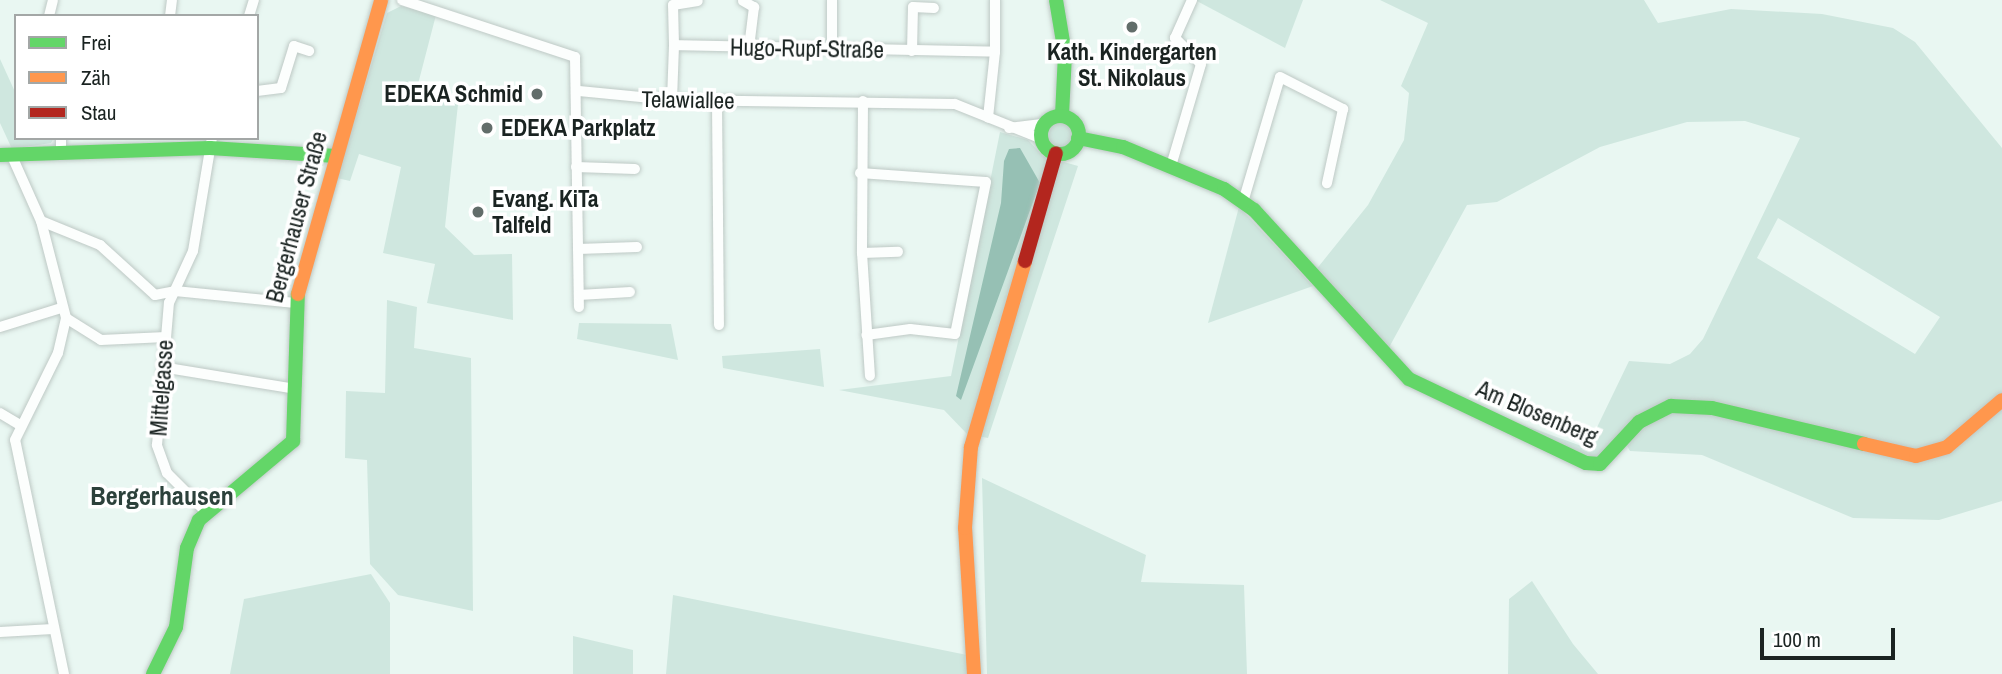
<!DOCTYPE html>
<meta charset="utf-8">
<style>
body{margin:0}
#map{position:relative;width:2002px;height:674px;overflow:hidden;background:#e9f7f2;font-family:"Archivo Narrow",sans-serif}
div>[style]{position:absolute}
.green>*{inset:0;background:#cfe7df}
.round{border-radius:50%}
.water>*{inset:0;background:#96c0b4}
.roads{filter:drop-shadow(0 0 2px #bec9c5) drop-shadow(0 0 2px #bec9c5)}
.street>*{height:10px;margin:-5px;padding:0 5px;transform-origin:5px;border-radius:5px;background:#fcfefd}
.fast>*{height:14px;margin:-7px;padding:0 7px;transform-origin:7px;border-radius:7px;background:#63d668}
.fast>.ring{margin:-7px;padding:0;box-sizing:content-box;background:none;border:14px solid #63d668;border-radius:50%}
.slow>*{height:14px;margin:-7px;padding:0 7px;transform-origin:7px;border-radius:7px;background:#ff974d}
.jam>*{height:14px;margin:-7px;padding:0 7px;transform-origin:7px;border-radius:7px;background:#b3261e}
.dots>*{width:19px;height:19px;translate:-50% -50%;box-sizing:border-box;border:4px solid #fff;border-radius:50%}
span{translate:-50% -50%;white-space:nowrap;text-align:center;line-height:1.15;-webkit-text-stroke:7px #fff;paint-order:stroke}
.street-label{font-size:23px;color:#1a2321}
.poi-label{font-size:23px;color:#1a2321;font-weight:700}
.right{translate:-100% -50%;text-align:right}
.left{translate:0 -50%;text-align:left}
.quarter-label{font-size:26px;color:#2c413b;font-weight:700}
.legend{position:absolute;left:14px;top:14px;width:245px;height:126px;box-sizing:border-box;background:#fff;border:2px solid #a3a7a6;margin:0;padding:9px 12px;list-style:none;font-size:21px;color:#1a2321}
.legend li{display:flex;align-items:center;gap:14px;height:35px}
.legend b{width:35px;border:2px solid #a3a7a6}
.scale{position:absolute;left:1760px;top:628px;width:135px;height:32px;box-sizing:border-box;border:4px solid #1a2321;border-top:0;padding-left:9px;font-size:21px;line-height:24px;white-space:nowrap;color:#1a2321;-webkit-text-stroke:5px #fff;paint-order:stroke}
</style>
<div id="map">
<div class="green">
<i style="clip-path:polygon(1195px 0,1303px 0,1285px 48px)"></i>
<i style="clip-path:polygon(evenodd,1380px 0,1644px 0,1658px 23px,1731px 9px,1822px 14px,1893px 28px,1915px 42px,2002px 148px,2002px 501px,1939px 520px,1853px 518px,1702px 455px,1630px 451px,1624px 441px,1659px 407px,1596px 461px,1476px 408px,1587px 448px,1629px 361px,1670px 364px,1690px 354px,1703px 339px,1800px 138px,1745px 121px,1687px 122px,1600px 147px,1497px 202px,1467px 205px,1386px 353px,1315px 271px,1368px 205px,1404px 140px,1409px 93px,1401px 86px,1428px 23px,1380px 0,1778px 218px,1940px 317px,1915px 354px,1757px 258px,1778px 218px)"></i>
<i style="clip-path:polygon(401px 6px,436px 15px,417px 88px,458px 104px,445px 227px,474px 255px,512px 254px,513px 320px,427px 303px,435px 264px,383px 253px,401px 167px,359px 154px,350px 181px,337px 178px,387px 13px)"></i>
<i style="clip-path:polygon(0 59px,16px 94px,16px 138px,54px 138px,51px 143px,12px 149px,0 123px)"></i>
<i class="round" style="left:1046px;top:121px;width:28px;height:28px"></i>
<i style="clip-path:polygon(1000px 132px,1028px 140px,1043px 156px,1078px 166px,988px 438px,967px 434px,944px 410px,839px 390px,951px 376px)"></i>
<i style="clip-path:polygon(1239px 207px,1313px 286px,1208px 323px)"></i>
<i style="clip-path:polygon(387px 300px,417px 307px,414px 348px,471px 358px,473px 611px,398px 595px,370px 564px,367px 460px,345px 458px,346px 391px,385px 393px)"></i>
<i style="clip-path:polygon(579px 323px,671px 324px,678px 360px,577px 339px)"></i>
<i style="clip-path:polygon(820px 349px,824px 387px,723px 368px,722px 356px)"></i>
<i style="clip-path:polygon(982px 478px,1146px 555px,1141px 582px,1244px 585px,1247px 674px,987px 674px)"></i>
<i style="clip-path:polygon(371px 574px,390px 603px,390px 674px,230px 674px,244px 599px)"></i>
<i style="clip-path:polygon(1532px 581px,1573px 644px,1598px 674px,1508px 674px,1509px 599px)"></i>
<i style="clip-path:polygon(673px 595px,967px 655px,969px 674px,666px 674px)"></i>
<i style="clip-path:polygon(573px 636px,633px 650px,633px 674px,573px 674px)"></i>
</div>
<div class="water">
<i style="clip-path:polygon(1020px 148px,1040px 183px,961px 400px,956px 396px,1001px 203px,1004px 161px,1009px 149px)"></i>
</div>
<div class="roads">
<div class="street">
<i style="left:402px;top:0;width:182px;rotate:18.2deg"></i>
<i style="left:575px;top:57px;width:250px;rotate:89.1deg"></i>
<i style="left:743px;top:1px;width:13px;rotate:29deg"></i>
<i style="left:754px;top:7px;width:41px;rotate:97deg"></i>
<i style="left:49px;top:16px;width:16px;rotate:-76deg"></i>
<i style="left:170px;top:16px;width:16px;rotate:-83deg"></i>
<i style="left:249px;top:16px;width:17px;rotate:-73deg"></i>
<i style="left:674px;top:45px;width:40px;rotate:-91.4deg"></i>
<i style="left:673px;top:5px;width:25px;rotate:-9deg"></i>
<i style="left:832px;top:49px;width:49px;rotate:-90deg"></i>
<i style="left:912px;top:51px;width:44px;rotate:-88.7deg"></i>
<i style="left:913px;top:7px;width:21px;rotate:3deg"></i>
<i style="left:995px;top:52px;width:52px;rotate:-90deg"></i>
<i style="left:257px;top:91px;width:24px;rotate:-7deg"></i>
<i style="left:281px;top:88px;width:44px;rotate:-72.8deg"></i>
<i style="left:294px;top:46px;width:16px;rotate:18deg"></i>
<i style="left:579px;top:91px;width:93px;rotate:5.5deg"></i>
<i style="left:672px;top:100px;width:283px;rotate:0.8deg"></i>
<i style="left:955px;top:104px;width:94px;rotate:21.9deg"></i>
<i style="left:672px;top:100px;width:55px;rotate:-87.9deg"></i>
<i style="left:674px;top:45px;width:321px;rotate:1.2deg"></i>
<i style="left:995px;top:52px;width:66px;rotate:96.1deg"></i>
<i style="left:717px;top:101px;width:224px;rotate:89.5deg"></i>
<i style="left:863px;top:101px;width:152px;rotate:90.4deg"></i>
<i style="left:862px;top:253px;width:123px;rotate:86.3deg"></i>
<i style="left:1009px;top:128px;width:35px;rotate:-7deg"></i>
<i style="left:61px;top:150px;width:12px;rotate:-90deg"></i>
<i style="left:11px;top:154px;width:73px;rotate:65.9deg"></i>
<i style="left:41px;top:221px;width:100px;rotate:75.5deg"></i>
<i style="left:66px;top:318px;width:41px;rotate:32.2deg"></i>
<i style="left:101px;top:340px;width:65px;rotate:-2.6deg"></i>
<i style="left:1171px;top:166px;width:106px;rotate:-73.6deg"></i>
<i style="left:1201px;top:64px;width:37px;rotate:-135deg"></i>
<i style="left:1175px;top:38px;width:42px;rotate:-65.9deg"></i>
<i style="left:576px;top:167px;width:59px;rotate:1.9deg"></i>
<i style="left:860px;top:173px;width:126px;rotate:4.1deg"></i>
<i style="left:986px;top:182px;width:155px;rotate:101.5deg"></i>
<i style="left:955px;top:334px;width:45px;rotate:-173.7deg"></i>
<i style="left:910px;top:329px;width:44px;rotate:172.2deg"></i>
<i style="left:1243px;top:202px;width:130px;rotate:-73.5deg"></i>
<i style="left:1280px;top:77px;width:71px;rotate:26.9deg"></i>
<i style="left:1343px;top:109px;width:76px;rotate:102.2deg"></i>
<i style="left:41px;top:221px;width:64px;rotate:22.1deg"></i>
<i style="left:100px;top:245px;width:74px;rotate:42.3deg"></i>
<i style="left:155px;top:295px;width:20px;rotate:-11deg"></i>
<i style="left:175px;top:291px;width:121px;rotate:5.7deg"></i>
<i style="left:578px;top:249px;width:59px;rotate:-1.9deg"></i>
<i style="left:862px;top:253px;width:36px;rotate:-2deg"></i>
<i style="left:579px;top:295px;width:51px;rotate:-3.4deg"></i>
<i style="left:0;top:327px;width:64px;rotate:-17.3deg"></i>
<i style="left:168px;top:368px;width:130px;rotate:9.3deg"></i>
<i style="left:0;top:413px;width:21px;rotate:31deg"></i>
<i style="left:205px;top:511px;width:54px;rotate:-135deg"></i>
<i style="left:167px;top:473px;width:30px;rotate:-110deg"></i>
<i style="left:157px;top:445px;width:143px;rotate:-85.2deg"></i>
<i style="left:169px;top:303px;width:57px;rotate:-65.2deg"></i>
<i style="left:193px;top:251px;width:115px;rotate:-80.5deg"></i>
<i style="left:0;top:632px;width:53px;rotate:-3.2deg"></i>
<i style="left:64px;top:674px;width:239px;rotate:-101.8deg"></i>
<i style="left:15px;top:440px;width:97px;rotate:-63.7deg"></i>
<i style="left:58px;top:353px;width:36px;rotate:-77deg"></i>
</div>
<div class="fast">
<i style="left:1056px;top:0;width:55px;rotate:80.5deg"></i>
<i style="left:1065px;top:54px;width:62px;rotate:92.8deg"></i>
<i class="ring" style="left:1041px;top:116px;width:24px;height:24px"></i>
<i style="left:1078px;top:138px;width:46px;rotate:11.3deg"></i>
<i style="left:1123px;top:147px;width:109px;rotate:22.6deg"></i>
<i style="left:1224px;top:189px;width:37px;rotate:35deg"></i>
<i style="left:1254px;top:210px;width:229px;rotate:47.5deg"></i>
<i style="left:1409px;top:379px;width:196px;rotate:25.4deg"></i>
<i style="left:1586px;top:463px;width:14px;rotate:4deg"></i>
<i style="left:1600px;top:464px;width:57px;rotate:-47.1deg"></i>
<i style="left:1639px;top:422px;width:36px;rotate:-27deg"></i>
<i style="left:1671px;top:406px;width:41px;rotate:2.8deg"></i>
<i style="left:1712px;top:408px;width:156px;rotate:13.3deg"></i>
<i style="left:0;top:155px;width:210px;rotate:-1.9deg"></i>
<i style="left:210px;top:148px;width:126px;rotate:3.6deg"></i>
<i style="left:153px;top:674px;width:52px;rotate:-63.9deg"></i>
<i style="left:176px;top:627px;width:80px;rotate:-82.1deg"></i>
<i style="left:187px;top:548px;width:30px;rotate:-67deg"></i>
<i style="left:199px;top:520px;width:123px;rotate:-40deg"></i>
<i style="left:293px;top:441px;width:147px;rotate:-88.1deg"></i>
</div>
<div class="slow">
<i style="left:298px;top:294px;width:305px;rotate:-74.2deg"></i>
<i style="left:1864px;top:444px;width:53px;rotate:13deg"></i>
<i style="left:1916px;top:456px;width:32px;rotate:-16deg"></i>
<i style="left:1947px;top:447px;width:72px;rotate:-40.5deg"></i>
<i style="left:974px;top:674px;width:146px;rotate:-93.5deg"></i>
<i style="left:965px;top:528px;width:81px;rotate:-85.8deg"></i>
<i style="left:971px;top:447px;width:194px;rotate:-73.8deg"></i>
</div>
<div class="jam">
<i style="left:1025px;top:261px;width:112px;rotate:-74deg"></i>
</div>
</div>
<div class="dots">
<i style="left:1132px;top:27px;background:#626d6a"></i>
<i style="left:537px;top:94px;background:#626d6a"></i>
<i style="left:487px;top:128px;background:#626d6a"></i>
<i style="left:478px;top:212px;background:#626d6a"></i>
</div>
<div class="street-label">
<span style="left:807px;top:49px;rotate:1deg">Hugo-Rupf-Straße</span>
<span style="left:688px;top:100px;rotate:1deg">Telawiallee</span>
<span style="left:297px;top:217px;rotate:-75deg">Bergerhauser Straße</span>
<span style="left:162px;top:388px;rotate:-86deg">Mittelgasse</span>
<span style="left:1537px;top:413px;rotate:23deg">Am Blosenberg</span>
</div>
<div class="poi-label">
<span style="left:1132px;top:65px">Kath. Kindergarten<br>St. Nikolaus</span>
<span class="right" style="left:523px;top:94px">EDEKA Schmid</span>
<span class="left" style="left:501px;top:128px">EDEKA Parkplatz</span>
<span class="left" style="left:492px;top:212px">Evang. KiTa<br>Talfeld</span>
</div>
<div class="quarter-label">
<span style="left:162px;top:496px">Bergerhausen</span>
</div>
<ul class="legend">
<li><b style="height:9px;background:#63d668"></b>Frei</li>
<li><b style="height:9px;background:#ff974d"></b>Zäh</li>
<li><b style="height:9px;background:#b3261e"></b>Stau</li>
</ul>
<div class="scale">100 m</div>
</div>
